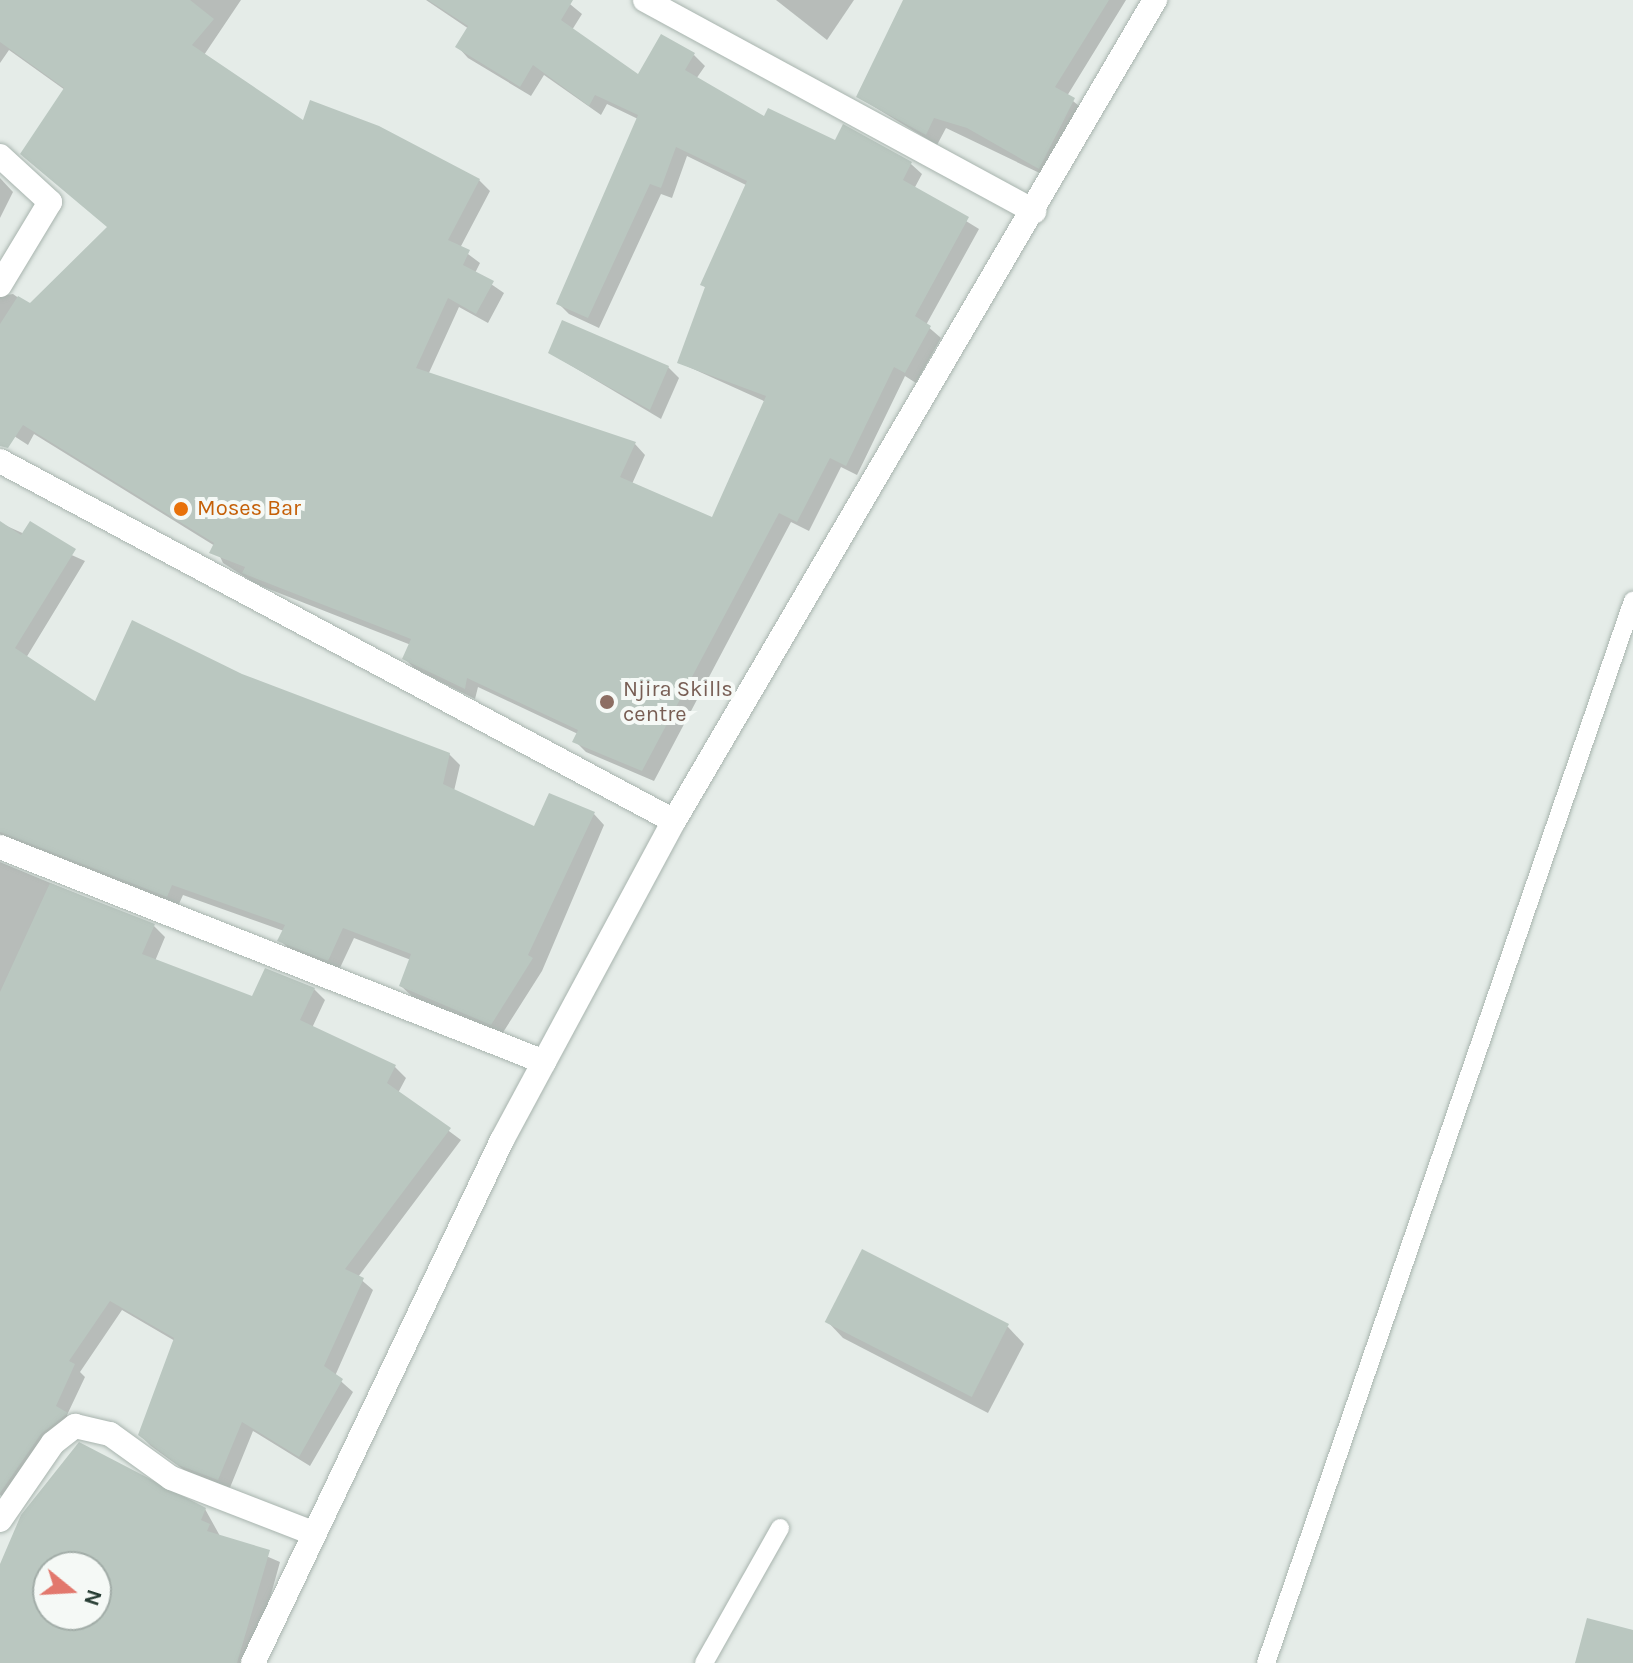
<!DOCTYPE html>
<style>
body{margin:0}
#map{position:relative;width:1633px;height:1663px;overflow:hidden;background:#e5ece8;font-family:Karla,sans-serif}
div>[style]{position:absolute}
.shadow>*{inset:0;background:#0003}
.building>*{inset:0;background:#bac7c0;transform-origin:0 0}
.roads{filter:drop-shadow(0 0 2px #a8b4ae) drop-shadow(0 0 2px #a8b4ae)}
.lane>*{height:18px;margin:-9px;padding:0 9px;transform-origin:9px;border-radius:9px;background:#fff}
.street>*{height:24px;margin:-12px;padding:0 12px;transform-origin:12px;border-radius:12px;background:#fff}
.dots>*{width:22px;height:22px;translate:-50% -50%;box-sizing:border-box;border:4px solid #f5f9f6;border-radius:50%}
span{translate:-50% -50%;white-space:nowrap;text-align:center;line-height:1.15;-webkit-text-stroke:8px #f5f9f6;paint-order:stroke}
.food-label{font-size:22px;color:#c56008}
.left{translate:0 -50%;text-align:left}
.education-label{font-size:22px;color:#785e54}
.north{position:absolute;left:32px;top:1551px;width:80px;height:80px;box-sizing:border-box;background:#f5f9f6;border:2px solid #a2ada8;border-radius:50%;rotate:108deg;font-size:22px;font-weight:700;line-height:32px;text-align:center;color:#263c33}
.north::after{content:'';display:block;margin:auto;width:28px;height:36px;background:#e2786d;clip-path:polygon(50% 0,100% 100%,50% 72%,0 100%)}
</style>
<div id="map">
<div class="shadow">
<i style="clip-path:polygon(0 0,241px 0,204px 55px,304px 123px,479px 180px,490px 191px,460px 248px,480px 263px,475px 273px,504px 293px,488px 323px,459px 307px,428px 375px,635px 444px,645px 455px,632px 484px,713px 519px,766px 402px,680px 363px,707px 289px,702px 284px,748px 186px,687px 156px,672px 198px,661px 194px,599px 328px,569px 314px,559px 304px,638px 119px,607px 104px,601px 115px,544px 75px,531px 96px,468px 58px,458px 47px,469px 29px,426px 0,565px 0,582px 14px,572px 30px,638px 77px,694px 55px,705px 66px,696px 79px,765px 119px,911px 164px,922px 174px,914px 189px,979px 229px,926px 325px,941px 338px,916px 383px,905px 376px,857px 475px,841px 467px,809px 531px,791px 522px,654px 781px,586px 752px,575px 741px,578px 734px,478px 687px,475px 699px,415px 669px,404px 658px,411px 645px,256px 584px,223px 563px,215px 546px,34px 434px,28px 445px,0 427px,0 296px,13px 294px,30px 306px,109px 228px,65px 90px,9px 50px,0 63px)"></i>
<i style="clip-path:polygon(776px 0,854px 0,827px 40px)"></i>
<i style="clip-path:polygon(905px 0,1126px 0,1067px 96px,1085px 111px,1050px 178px,946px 128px,937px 145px,858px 97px)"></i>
<i style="clip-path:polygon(0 178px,13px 192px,0 218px)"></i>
<i style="clip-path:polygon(550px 353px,668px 367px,679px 378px,661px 419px)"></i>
<i style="clip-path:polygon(0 523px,85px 561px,26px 658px,96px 704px,241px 675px,449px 754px,460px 765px,454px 791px,535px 829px,594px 814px,604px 825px,542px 971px,502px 1034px,417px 1001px,401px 986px,411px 960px,354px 938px,339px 970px,291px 951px,280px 940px,284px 931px,183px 895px,178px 906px,0 850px)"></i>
<i style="clip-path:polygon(0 862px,154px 926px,165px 937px,155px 961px,253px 999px,314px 989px,325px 1000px,312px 1028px,395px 1067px,406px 1078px,398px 1093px,461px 1140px,358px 1277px,373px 1290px,335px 1376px,353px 1392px,310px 1466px,253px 1431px,229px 1490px,191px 1475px,151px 1446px,140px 1435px,175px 1341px,122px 1310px,80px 1372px,85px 1377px,67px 1415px,77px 1425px,12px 1503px,0 1495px)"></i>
<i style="clip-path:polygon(827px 1321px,1008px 1327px,1024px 1344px,988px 1413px,843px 1338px)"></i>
<i style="clip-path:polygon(evenodd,205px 1509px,220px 1536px,280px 1562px,252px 1663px,0 1663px,0 1570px,205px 1509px,48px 1567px,96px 1567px,96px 1615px,48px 1615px,48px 1567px)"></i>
</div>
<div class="building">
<i style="clip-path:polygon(0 0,190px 0,214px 19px,192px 45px,303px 120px,310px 100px,379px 126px,480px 179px,448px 240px,470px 250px,463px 265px,494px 281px,476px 314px,448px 298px,416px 368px,636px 442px,620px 477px,712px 517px,766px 396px,677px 363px,705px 287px,700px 285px,747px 181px,676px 147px,661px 188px,650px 184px,588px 318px,556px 304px,638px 115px,595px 95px,589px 106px,533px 65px,520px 87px,455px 47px,468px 26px,428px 0,573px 0,561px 20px,638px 74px,661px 34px,695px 53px,685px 70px,764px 116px,768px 108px,835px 140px,843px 124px,912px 162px,903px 180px,969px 217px,915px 316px,931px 326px,905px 373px,894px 367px,846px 466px,830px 458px,797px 522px,779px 513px,642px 771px,572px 742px,578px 730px,467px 678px,465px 689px,402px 659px,411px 639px,242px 573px,245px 567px,209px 553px,214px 543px,23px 425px,8px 448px,0 446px,0 324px,18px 296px,30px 303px,107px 227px,20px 154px,64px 88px,0 42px)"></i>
<i style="clip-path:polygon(903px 0,1109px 0,1055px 87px,1075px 98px,1039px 169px,967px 128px,934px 118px,926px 135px,856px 97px)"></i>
<i style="clip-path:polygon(562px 320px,669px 366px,650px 410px,548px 353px)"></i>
<i style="clip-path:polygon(0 521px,21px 535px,30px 521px,76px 549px,15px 648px,95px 701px,132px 620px,242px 674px,450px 753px,443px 784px,534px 826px,549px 793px,595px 812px,528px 955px,533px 958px,491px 1025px,399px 986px,411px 954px,343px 928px,328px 961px,277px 941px,285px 925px,172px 885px,167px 897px,0 832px)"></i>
<i style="clip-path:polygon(50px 883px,155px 924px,142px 954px,252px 996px,265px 968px,315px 988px,300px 1020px,396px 1065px,387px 1083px,451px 1128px,345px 1269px,364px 1278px,324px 1366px,343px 1379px,299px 1457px,242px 1422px,218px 1480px,178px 1465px,138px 1435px,174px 1338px,110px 1301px,69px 1361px,75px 1364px,56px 1406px,68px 1413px,41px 1434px,0 1493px,0 992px)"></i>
<i style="left:862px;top:1249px;width:165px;height:82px;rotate:27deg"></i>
<i style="clip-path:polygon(evenodd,79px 1442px,206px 1508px,201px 1520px,210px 1524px,207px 1531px,270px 1550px,237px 1663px,0 1663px,0 1564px,21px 1515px,79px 1442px,48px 1567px,96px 1567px,96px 1615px,48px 1615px,48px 1567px)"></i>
<i style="clip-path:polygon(1587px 1618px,1633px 1630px,1633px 1663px,1575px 1663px)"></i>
</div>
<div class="roads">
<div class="lane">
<i style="left:704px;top:1663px;width:155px;rotate:-60.6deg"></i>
<i style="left:1266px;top:1663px;width:1124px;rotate:-70.94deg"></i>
</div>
<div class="street">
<i style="left:645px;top:0;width:443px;rotate:28.5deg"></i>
<i style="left:0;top:156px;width:68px;rotate:42.6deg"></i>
<i style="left:50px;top:202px;width:97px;rotate:121.1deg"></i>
<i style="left:0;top:461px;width:764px;rotate:28.11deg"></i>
<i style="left:0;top:847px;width:585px;rotate:21.56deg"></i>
<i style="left:0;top:1520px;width:93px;rotate:-55.5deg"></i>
<i style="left:53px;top:1443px;width:28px;rotate:-38deg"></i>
<i style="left:75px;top:1426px;width:36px;rotate:13deg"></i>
<i style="left:110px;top:1434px;width:75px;rotate:35.8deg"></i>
<i style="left:171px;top:1478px;width:152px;rotate:21.2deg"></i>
<i style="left:253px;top:1663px;width:579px;rotate:-64.54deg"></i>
<i style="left:502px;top:1140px;width:362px;rotate:-61.7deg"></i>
<i style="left:674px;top:821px;width:952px;rotate:-59.64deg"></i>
</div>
</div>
<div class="dots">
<i style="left:181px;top:509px;background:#e8710a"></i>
<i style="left:607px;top:702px;background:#8d6e63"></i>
</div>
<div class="food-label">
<span class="left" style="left:197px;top:509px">Moses Bar</span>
</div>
<div class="education-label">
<span class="left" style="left:623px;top:702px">Njira Skills<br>centre</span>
</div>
<div class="north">N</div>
</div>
